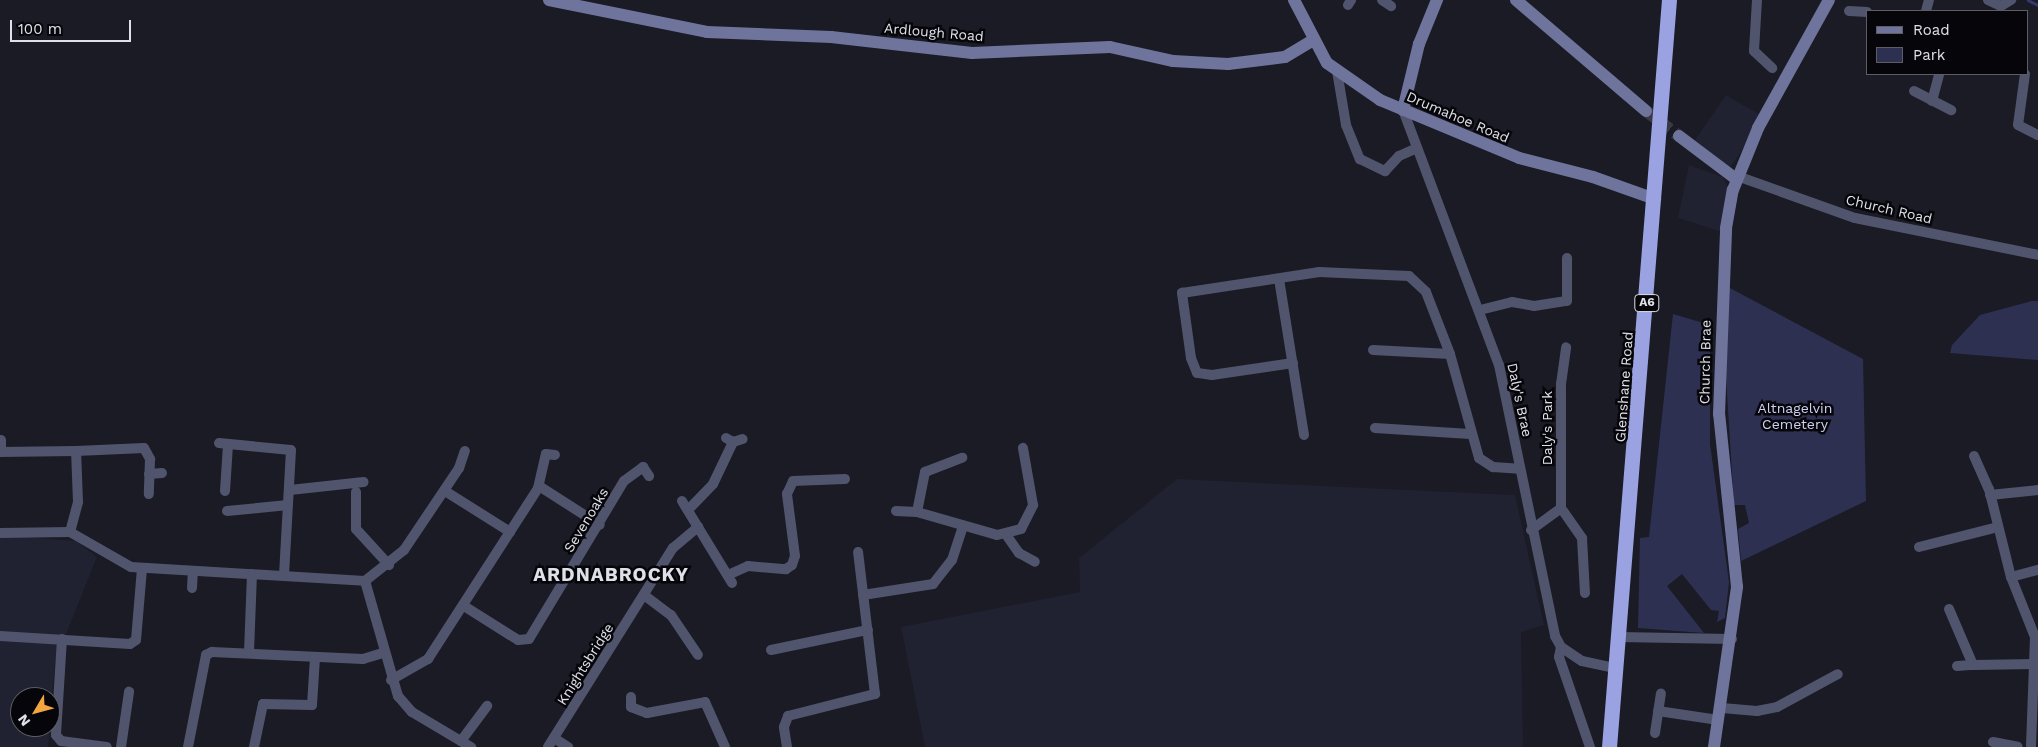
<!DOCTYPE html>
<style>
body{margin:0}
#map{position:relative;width:2038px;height:747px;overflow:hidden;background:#1a1b25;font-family:"Work Sans",sans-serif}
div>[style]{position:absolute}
.built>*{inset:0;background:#202131}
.green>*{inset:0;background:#2e3052}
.stream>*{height:2.5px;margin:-1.25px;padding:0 1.25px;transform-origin:1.25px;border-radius:1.25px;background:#35386d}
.secondary-tunnel>*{height:12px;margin-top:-6px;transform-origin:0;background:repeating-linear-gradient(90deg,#383942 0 12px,transparent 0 18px)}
.street>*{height:10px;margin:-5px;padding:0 5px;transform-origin:5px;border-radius:5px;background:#51546d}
.secondary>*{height:12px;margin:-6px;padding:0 6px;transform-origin:6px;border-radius:6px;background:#6f749c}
.highway>*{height:15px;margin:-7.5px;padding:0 7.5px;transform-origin:7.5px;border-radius:7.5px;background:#9ba2e1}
span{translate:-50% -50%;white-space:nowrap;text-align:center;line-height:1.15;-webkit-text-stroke:5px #06060a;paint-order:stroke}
.shield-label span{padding:1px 4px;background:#06060a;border:1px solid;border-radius:4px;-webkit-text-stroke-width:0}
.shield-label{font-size:12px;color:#dfe0e8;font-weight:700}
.street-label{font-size:14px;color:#dfe0e8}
.park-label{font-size:14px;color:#ccd1f3}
.district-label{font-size:19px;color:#dfe0e8;font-weight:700;letter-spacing:1px}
.legend{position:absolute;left:1866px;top:10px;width:162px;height:65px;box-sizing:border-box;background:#06060a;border:1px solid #5d5d63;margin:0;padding:6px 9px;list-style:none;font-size:15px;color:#dfe0e8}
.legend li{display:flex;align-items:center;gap:10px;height:25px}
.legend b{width:25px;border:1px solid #5d5d63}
.north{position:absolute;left:10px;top:687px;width:50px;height:50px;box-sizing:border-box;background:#06060a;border:1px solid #5d5d63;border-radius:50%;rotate:233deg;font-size:14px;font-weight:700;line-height:20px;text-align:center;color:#dfe0e8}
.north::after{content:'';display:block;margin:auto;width:18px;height:22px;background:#f2a541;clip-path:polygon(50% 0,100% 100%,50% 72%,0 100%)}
.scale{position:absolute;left:10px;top:20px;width:121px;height:22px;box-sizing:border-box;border:2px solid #dfe0e8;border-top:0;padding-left:6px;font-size:15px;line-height:18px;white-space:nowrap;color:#dfe0e8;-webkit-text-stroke:4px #06060a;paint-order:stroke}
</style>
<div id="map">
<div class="built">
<i style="clip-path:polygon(1726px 95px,1759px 114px,1747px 143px,1729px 169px,1695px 140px)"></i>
<i style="clip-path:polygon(1689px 165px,1723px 177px,1728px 188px,1722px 232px,1678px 218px)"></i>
<i style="clip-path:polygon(1177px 479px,1515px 495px,1544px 625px,1521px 632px,1523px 747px,925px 747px,901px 627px,1080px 592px,1079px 558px)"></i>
<i style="clip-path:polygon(evenodd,0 535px,76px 541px,97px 557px,55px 662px,48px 747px,0 747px,0 535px,20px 697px,50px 697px,50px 727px,20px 727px,20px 697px)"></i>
</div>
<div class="green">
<i style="clip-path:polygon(1728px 287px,1863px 359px,1866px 501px,1741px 561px,1738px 529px,1749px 523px,1745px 505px,1734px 505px,1723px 329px)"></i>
<i style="clip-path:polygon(2032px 301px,2038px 301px,2038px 360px,1950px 353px,1952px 345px,1980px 315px)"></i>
<i style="clip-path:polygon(1673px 314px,1710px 325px,1710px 444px,1729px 582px,1725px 618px,1717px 622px,1719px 611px,1711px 610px,1682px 574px,1667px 586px,1704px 633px,1638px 628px,1640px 538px,1649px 537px)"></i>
</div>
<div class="stream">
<i style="left:2028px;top:0;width:11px;rotate:27deg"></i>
</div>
<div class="secondary-tunnel">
<i style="left:1646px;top:111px;width:41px;rotate:37.1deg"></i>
</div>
<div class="street">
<i style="left:1382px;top:0;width:11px;rotate:34deg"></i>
<i style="left:1757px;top:0;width:51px;rotate:93.4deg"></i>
<i style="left:1754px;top:51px;width:25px;rotate:43deg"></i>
<i style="left:1988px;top:0;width:14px;rotate:25deg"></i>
<i style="left:2001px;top:6px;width:12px;rotate:-31deg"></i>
<i style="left:1348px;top:5px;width:6px;rotate:-59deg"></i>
<i style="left:1849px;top:11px;width:18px;rotate:3deg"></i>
<i style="left:1926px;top:11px;width:11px;rotate:-75deg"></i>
<i style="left:1337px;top:71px;width:55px;rotate:80.5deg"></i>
<i style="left:1346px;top:125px;width:37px;rotate:68deg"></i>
<i style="left:1360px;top:159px;width:28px;rotate:26deg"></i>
<i style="left:1385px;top:171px;width:21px;rotate:-47deg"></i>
<i style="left:1399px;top:156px;width:17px;rotate:-24deg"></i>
<i style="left:2025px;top:74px;width:51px;rotate:97.8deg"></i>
<i style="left:2018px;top:125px;width:22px;rotate:27deg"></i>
<i style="left:1914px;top:91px;width:42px;rotate:27.2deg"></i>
<i style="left:1932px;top:101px;width:28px;rotate:-75deg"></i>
<i style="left:1403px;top:110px;width:272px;rotate:69.4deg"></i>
<i style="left:1499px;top:365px;width:277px;rotate:78.3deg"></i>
<i style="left:1555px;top:636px;width:13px;rotate:61deg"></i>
<i style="left:1561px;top:647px;width:25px;rotate:34deg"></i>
<i style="left:1582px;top:661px;width:35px;rotate:12deg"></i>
<i style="left:1737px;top:176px;width:125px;rotate:19.6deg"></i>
<i style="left:1855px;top:218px;width:187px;rotate:11.4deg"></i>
<i style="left:1279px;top:279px;width:158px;rotate:80.9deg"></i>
<i style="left:1480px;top:310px;width:33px;rotate:-14deg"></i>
<i style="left:1512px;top:302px;width:22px;rotate:10deg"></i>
<i style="left:1534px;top:306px;width:33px;rotate:-9deg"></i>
<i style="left:1567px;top:301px;width:43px;rotate:-90deg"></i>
<i style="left:1373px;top:350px;width:77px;rotate:3deg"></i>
<i style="left:1293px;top:363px;width:82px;rotate:171.6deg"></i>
<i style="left:1212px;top:375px;width:15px;rotate:-172deg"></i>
<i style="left:1197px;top:373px;width:16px;rotate:-112deg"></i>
<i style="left:1191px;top:358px;width:66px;rotate:-97.9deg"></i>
<i style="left:1182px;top:293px;width:139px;rotate:-8.7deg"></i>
<i style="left:1319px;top:272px;width:90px;rotate:2.5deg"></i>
<i style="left:1409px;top:276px;width:23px;rotate:43deg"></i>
<i style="left:1426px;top:292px;width:66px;rotate:68.8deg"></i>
<i style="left:1450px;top:354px;width:108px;rotate:74.4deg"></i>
<i style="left:1479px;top:458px;width:17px;rotate:33deg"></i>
<i style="left:1493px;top:467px;width:26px;rotate:4deg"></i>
<i style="left:1375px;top:428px;width:95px;rotate:3.6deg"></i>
<i style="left:726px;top:438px;width:8px;rotate:30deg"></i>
<i style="left:733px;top:442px;width:10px;rotate:-17deg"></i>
<i style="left:219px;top:443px;width:72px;rotate:5.6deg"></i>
<i style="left:291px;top:450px;width:126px;rotate:93.2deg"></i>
<i style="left:0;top:452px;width:76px;rotate:-0.8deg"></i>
<i style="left:1px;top:452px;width:12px;rotate:-90deg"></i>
<i style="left:1974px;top:456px;width:36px;rotate:66deg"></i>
<i style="left:1989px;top:489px;width:91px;rotate:76deg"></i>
<i style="left:2011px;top:577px;width:65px;rotate:68.2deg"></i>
<i style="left:2035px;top:637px;width:110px;rotate:92.1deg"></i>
<i style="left:149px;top:474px;width:13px;rotate:-4deg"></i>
<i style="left:539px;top:486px;width:72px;rotate:32.6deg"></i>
<i style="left:290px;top:490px;width:74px;rotate:-6.2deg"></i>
<i style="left:225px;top:491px;width:47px;rotate:-86.3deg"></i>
<i style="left:445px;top:491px;width:77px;rotate:32.2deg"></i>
<i style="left:356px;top:492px;width:37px;rotate:90deg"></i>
<i style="left:356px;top:529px;width:49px;rotate:47.5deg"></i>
<i style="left:1990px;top:495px;width:48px;rotate:-5.9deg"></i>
<i style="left:682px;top:501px;width:96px;rotate:58.6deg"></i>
<i style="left:1561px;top:508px;width:37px;rotate:55deg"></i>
<i style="left:1582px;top:538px;width:55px;rotate:86.9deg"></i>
<i style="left:688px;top:510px;width:36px;rotate:-46deg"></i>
<i style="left:713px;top:484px;width:47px;rotate:-64.5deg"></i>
<i style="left:227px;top:511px;width:61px;rotate:-5.6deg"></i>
<i style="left:896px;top:511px;width:21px;rotate:3deg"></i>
<i style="left:917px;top:512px;width:83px;rotate:16deg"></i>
<i style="left:997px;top:535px;width:25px;rotate:-14deg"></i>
<i style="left:1021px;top:529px;width:27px;rotate:-63deg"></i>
<i style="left:1033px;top:505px;width:58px;rotate:-100deg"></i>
<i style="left:917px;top:512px;width:41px;rotate:-78.7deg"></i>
<i style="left:925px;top:472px;width:40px;rotate:-21deg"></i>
<i style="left:1531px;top:530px;width:37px;rotate:-36deg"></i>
<i style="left:1561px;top:508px;width:124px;rotate:-90deg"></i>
<i style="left:1561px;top:384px;width:37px;rotate:-82deg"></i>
<i style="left:70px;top:532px;width:31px;rotate:-75deg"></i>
<i style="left:78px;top:502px;width:51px;rotate:-92.2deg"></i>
<i style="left:76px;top:451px;width:68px;rotate:-2.5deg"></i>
<i style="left:144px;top:448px;width:13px;rotate:61deg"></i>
<i style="left:150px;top:459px;width:35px;rotate:92deg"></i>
<i style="left:0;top:533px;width:70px;rotate:-0.8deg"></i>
<i style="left:70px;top:532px;width:70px;rotate:29.8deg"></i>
<i style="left:131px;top:567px;width:234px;rotate:3.4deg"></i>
<i style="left:365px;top:581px;width:50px;rotate:-38.5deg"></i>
<i style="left:404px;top:550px;width:99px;rotate:-56.1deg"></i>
<i style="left:459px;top:468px;width:18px;rotate:-71deg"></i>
<i style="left:1007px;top:536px;width:21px;rotate:55deg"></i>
<i style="left:1019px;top:553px;width:18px;rotate:29deg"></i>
<i style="left:1919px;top:547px;width:81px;rotate:-14.2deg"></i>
<i style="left:728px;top:575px;width:22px;rotate:-24deg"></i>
<i style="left:748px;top:566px;width:38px;rotate:5deg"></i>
<i style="left:786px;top:569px;width:7px;rotate:-34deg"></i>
<i style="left:792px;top:565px;width:9px;rotate:-72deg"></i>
<i style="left:795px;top:556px;width:63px;rotate:-97.4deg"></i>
<i style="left:787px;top:494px;width:14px;rotate:-65deg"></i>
<i style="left:793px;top:481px;width:52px;rotate:-2.2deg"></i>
<i style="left:2011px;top:577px;width:28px;rotate:-15deg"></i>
<i style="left:365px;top:581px;width:120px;rotate:74deg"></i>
<i style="left:398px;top:696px;width:21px;rotate:49deg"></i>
<i style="left:412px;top:712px;width:69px;rotate:30.7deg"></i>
<i style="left:192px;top:588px;width:17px;rotate:-87deg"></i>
<i style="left:644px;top:595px;width:34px;rotate:37deg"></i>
<i style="left:671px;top:615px;width:48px;rotate:56deg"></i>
<i style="left:863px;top:595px;width:71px;rotate:-8.9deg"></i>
<i style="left:933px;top:584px;width:31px;rotate:-52deg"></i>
<i style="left:952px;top:560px;width:35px;rotate:-72deg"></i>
<i style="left:464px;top:606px;width:64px;rotate:32.2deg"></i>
<i style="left:518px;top:640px;width:11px;rotate:-5deg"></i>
<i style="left:529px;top:639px;width:184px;rotate:-59deg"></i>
<i style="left:624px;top:481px;width:24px;rotate:-36deg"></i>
<i style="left:643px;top:467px;width:11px;rotate:56deg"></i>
<i style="left:1949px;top:609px;width:61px;rotate:66.8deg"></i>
<i style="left:1973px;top:665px;width:62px;rotate:-0.9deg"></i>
<i style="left:0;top:636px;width:130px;rotate:3.5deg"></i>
<i style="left:130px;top:644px;width:7px;rotate:-34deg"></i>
<i style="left:136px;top:640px;width:72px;rotate:-85.2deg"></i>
<i style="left:1619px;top:637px;width:113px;rotate:1deg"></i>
<i style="left:62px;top:639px;width:96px;rotate:93.6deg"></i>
<i style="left:56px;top:735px;width:8px;rotate:50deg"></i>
<i style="left:61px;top:741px;width:46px;rotate:7.4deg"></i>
<i style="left:1561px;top:647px;width:10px;rotate:101deg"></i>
<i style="left:1559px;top:657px;width:95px;rotate:71deg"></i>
<i style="left:771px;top:650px;width:99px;rotate:-11.7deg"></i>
<i style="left:249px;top:652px;width:78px;rotate:-87.8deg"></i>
<i style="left:1957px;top:666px;width:16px;rotate:-4deg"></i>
<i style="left:391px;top:680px;width:43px;rotate:-29.6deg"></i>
<i style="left:428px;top:659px;width:203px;rotate:-57.2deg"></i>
<i style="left:538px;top:488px;width:35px;rotate:-77deg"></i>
<i style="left:546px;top:454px;width:9px;rotate:6deg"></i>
<i style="left:631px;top:697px;width:10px;rotate:90deg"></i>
<i style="left:631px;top:707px;width:17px;rotate:21deg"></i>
<i style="left:647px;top:713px;width:59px;rotate:-10.7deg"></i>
<i style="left:705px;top:702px;width:49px;rotate:66deg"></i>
<i style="left:1722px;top:708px;width:35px;rotate:5deg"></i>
<i style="left:1757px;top:711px;width:20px;rotate:-11deg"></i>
<i style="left:1777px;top:707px;width:69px;rotate:-28.4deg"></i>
<i style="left:1658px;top:711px;width:61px;rotate:8.5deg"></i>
<i style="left:1655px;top:733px;width:40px;rotate:-81.5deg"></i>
<i style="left:554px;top:738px;width:17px;rotate:33deg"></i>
<i style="left:461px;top:741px;width:44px;rotate:-53.4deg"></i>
<i style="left:1993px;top:742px;width:25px;rotate:11deg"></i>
<i style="left:121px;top:747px;width:56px;rotate:-81.7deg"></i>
<i style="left:188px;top:747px;width:94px;rotate:-78.9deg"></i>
<i style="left:206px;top:655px;width:7px;rotate:-27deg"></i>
<i style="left:212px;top:652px;width:151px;rotate:2.7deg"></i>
<i style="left:363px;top:659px;width:21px;rotate:-17deg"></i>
<i style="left:254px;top:747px;width:44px;rotate:-78.2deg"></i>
<i style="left:263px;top:704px;width:49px;rotate:1.2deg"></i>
<i style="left:312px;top:705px;width:48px;rotate:-86.4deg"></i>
<i style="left:548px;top:747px;width:235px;rotate:-57.9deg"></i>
<i style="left:673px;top:548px;width:33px;rotate:-40deg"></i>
<i style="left:787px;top:747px;width:20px;rotate:-99deg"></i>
<i style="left:784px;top:727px;width:12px;rotate:-70deg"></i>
<i style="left:788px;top:716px;width:90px;rotate:-14.2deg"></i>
<i style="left:875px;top:694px;width:143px;rotate:-96.8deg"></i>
</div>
<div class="secondary">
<i style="left:549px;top:0;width:161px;rotate:11.4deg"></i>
<i style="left:707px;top:32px;width:124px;rotate:2.3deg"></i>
<i style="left:831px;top:37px;width:142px;rotate:6.5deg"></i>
<i style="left:972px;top:53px;width:138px;rotate:-2.5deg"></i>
<i style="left:1110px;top:47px;width:65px;rotate:12.5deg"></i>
<i style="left:1173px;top:61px;width:55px;rotate:3.1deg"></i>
<i style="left:1228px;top:64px;width:57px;rotate:-7deg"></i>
<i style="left:1285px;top:57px;width:33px;rotate:-31deg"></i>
<i style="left:1294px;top:0;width:71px;rotate:62.4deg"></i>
<i style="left:1327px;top:63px;width:65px;rotate:34.9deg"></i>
<i style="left:1380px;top:100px;width:151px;rotate:22.6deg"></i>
<i style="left:1519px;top:158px;width:76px;rotate:14.4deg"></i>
<i style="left:1593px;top:177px;width:66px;rotate:19.5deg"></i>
<i style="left:1516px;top:0;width:171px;rotate:40.5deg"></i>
<i style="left:1403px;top:110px;width:68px;rotate:-76.4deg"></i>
<i style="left:1419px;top:44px;width:48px;rotate:-67.8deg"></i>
<i style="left:1679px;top:136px;width:71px;rotate:37deg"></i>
<i style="left:1714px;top:747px;width:162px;rotate:-81.8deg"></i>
<i style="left:1737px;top:587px;width:174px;rotate:-95.9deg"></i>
<i style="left:1719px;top:414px;width:186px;rotate:-87.8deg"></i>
<i style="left:1726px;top:228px;width:39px;rotate:-80deg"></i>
<i style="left:1733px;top:190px;width:67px;rotate:-68deg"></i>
<i style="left:1758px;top:128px;width:146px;rotate:-61deg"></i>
</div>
<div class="highway">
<i style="left:1609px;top:747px;width:749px;rotate:-85.41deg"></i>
</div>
<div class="shield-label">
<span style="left:1647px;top:303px">A6</span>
</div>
<div class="street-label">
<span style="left:934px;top:32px;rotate:5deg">Ardlough Road</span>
<span style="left:1458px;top:117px;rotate:23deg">Drumahoe Road</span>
<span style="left:1889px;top:209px;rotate:13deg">Church Road</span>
<span style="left:1705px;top:362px;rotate:-89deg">Church Brae</span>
<span style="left:1624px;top:387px;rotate:-86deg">Glenshane Road</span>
<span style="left:1520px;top:400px;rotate:78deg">Daly's Brae</span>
<span style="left:1547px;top:428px;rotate:-90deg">Daly's Park</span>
<span style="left:586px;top:520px;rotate:-59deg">Sevenoaks</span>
<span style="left:585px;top:664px;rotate:-58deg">Knightsbridge</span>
</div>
<div class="park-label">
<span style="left:1795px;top:416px">Altnagelvin<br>Cemetery</span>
</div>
<div class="district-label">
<span style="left:611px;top:575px">ARDNABROCKY</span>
</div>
<ul class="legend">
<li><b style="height:6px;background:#6f749c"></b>Road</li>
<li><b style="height:14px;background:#2e3052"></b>Park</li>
</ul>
<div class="north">N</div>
<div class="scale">100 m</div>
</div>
